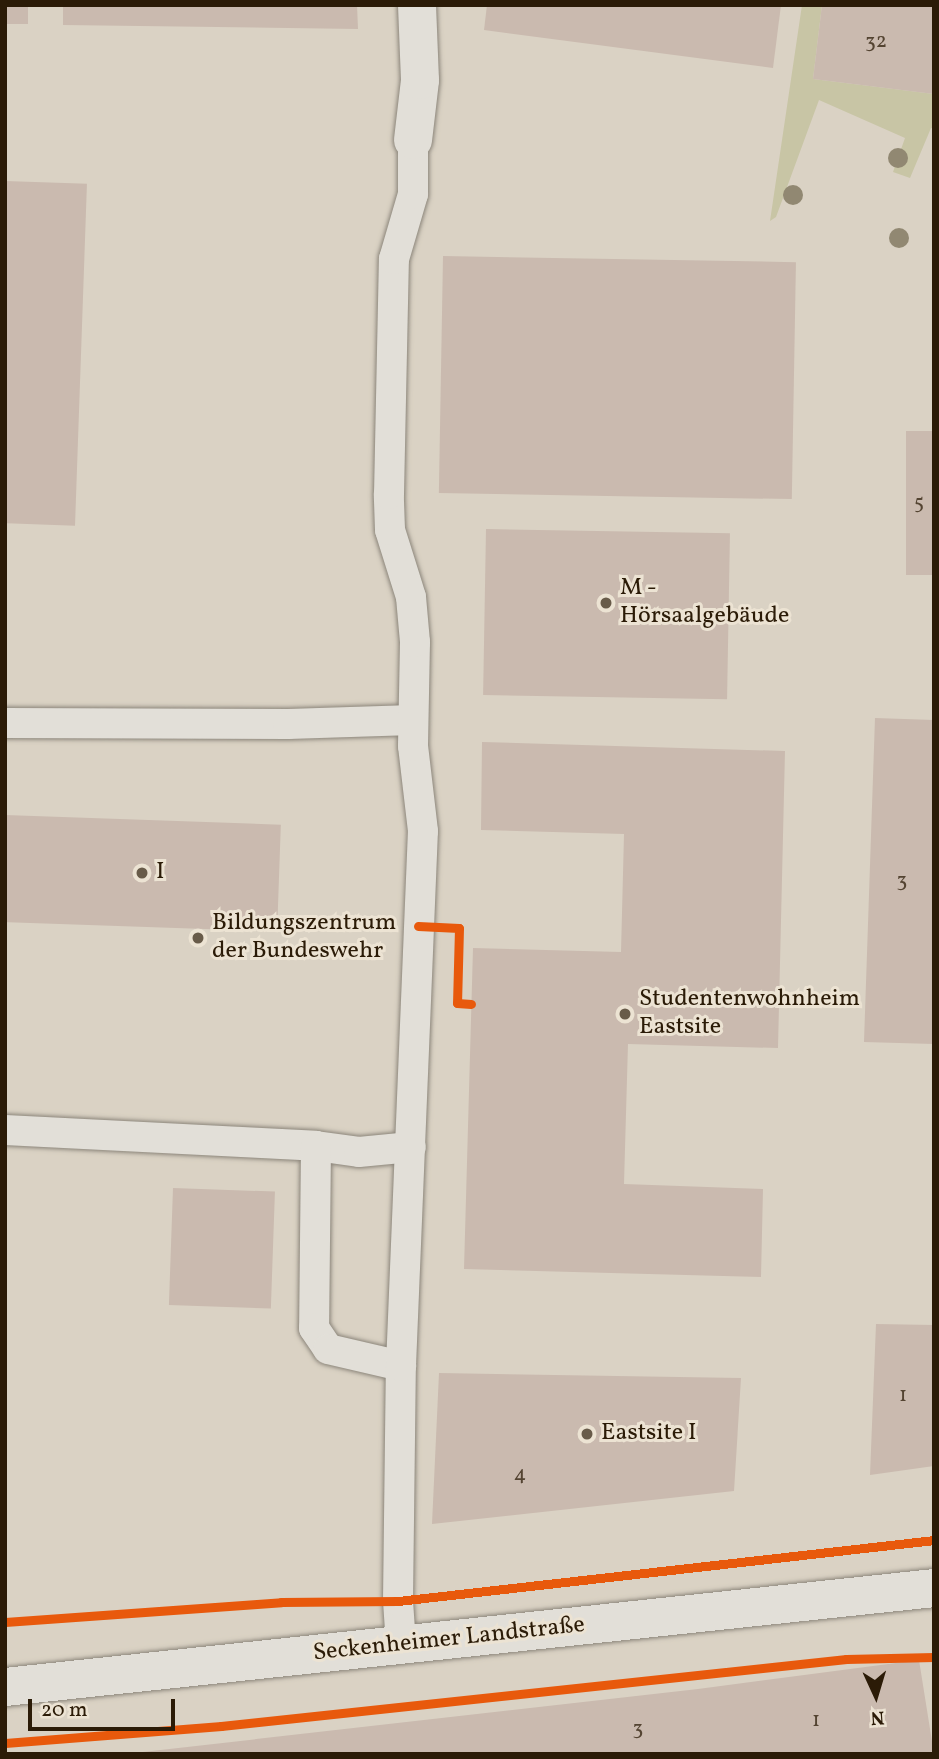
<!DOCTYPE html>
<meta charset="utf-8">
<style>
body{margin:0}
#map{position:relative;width:939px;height:1759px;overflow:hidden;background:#dad2c4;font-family:Vollkorn,serif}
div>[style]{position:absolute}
.green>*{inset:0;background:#c8c5a5}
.building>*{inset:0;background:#cabaaf;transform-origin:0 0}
.roads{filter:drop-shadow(0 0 2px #8c867b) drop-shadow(0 0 2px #8c867b)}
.lane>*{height:30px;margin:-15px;padding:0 15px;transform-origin:15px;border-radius:15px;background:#e2dfd8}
.street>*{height:38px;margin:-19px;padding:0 19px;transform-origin:19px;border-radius:19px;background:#e2dfd8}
.secondary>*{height:38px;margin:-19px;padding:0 19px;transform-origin:19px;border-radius:19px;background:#e2dfd8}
.cycleway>*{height:9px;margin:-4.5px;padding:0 4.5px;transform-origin:4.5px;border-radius:4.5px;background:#e8590c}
.trees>*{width:20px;height:20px;margin:-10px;border-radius:50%;background:#918872}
.dots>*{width:19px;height:19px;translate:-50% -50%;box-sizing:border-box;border:4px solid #ece3d3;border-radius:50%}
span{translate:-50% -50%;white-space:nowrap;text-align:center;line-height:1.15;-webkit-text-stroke:6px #ece3d3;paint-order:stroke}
.number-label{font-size:21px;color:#544432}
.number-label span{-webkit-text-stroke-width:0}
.poi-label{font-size:24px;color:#2b1b07}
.left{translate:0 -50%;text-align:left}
.street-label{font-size:24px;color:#2b1b07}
.frame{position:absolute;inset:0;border:7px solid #2b1b07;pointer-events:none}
.north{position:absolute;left:841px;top:1661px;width:70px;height:70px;-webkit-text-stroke:5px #ece3d3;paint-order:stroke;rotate:176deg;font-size:19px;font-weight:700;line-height:28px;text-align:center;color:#2b1b07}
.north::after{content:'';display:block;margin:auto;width:24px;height:32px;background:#2b1b07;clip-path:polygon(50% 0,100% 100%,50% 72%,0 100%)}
.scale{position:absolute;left:28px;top:1699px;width:147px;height:32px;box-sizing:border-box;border:4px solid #2b1b07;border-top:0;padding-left:9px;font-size:21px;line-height:24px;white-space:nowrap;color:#2b1b07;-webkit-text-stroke:5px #ece3d3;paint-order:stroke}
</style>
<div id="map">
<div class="green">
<i style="clip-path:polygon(802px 5px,822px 5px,813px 79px,934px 94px,934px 129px,931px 128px,910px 178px,893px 172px,905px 138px,819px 100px,776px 217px,770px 221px)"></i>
</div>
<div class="building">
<i style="left:5px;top:5px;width:23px;height:19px"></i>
<i style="clip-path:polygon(63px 5px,357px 5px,358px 29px,63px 25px)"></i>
<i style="clip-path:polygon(487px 5px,781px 5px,773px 68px,484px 30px)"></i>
<i style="clip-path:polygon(822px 5px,934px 5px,934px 94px,813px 79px)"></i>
<i style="left:5px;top:181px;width:82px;height:342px;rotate:2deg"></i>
<i style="left:443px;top:256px;width:353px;height:237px;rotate:1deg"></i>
<i style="left:906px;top:431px;width:28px;height:144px"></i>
<i style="left:486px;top:529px;width:244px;height:166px;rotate:1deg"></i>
<i style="clip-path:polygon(875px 718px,934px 720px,934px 1044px,864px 1042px)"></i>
<i style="clip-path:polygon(482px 742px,785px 751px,778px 1048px,628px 1044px,624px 1184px,763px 1189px,761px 1277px,464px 1269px,473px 948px,621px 952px,624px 834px,481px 830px)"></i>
<i style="left:5px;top:815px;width:276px;height:107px;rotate:2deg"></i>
<i style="left:173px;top:1188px;width:102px;height:117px;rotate:2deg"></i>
<i style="clip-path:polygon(876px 1324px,934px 1325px,934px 1466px,870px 1475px)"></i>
<i style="clip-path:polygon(439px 1373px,741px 1378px,734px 1491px,432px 1524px)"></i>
<i style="clip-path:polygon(919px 1660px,934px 1754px,125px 1754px,698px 1689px)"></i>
</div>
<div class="roads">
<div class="lane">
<i style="left:5px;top:723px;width:283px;rotate:0.2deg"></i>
<i style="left:288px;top:724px;width:125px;rotate:-1.8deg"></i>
<i style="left:5px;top:1130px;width:311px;rotate:2.9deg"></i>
<i style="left:316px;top:1146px;width:43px;rotate:7.9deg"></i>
<i style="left:359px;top:1152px;width:52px;rotate:-5.5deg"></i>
<i style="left:316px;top:1146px;width:182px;rotate:90.6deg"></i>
<i style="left:314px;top:1328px;width:25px;rotate:56deg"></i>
<i style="left:328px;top:1349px;width:75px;rotate:13.1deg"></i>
<i style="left:401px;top:1645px;width:44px;rotate:-93.9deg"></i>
<i style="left:398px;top:1601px;width:235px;rotate:-89.3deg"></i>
<i style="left:401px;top:1366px;width:535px;rotate:-87.65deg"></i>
<i style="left:423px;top:831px;width:86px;rotate:-96.7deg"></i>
<i style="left:413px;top:746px;width:104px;rotate:-88.9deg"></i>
<i style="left:415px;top:642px;width:45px;rotate:-95.1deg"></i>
<i style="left:411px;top:597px;width:70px;rotate:-107.4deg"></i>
<i style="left:390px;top:530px;width:36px;rotate:-92deg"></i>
<i style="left:389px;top:494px;width:235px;rotate:-88.8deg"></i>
<i style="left:394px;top:259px;width:68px;rotate:-73.7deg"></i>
<i style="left:413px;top:194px;width:54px;rotate:-90deg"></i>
</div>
<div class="street">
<i style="left:413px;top:140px;width:60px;rotate:-83.3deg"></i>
<i style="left:420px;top:80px;width:75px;rotate:-92.3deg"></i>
</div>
<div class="secondary">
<i style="left:5px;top:1687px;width:934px;rotate:-6.08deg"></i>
</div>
</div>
<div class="cycleway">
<i style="left:418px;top:926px;width:41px;rotate:2.8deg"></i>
<i style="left:459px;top:928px;width:75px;rotate:91.5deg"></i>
<i style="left:457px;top:1003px;width:14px;rotate:4deg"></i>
<i style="left:5px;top:1622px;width:277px;rotate:-4.1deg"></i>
<i style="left:281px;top:1602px;width:117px;rotate:-0.5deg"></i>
<i style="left:398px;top:1601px;width:539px;rotate:-6.49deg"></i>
<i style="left:5px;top:1743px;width:217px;rotate:-4.5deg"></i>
<i style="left:221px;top:1726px;width:629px;rotate:-6.12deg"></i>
<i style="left:846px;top:1659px;width:88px;rotate:-1.3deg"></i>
</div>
<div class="trees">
<i style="left:898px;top:158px"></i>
<i style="left:793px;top:195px"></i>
<i style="left:899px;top:238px"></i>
</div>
<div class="dots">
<i style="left:606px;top:603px;background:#685b49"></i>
<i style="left:142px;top:873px;background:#685b49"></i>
<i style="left:198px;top:938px;background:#685b49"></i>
<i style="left:625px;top:1014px;background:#685b49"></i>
<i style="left:587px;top:1434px;background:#685b49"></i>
</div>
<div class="number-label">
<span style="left:876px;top:42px">32</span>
<span style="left:919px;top:503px">5</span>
<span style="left:902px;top:881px">3</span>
<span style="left:903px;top:1396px">1</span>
<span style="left:520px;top:1475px">4</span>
<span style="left:816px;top:1721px">1</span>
<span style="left:638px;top:1729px">3</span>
</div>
<div class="poi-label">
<span class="left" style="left:620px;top:603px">M -<br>Hörsaalgebäude</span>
<span class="left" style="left:156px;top:873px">I</span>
<span class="left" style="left:212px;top:938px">Bildungszentrum<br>der Bundeswehr</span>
<span class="left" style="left:639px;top:1014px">Studentenwohnheim<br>Eastsite</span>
<span class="left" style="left:601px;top:1434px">Eastsite I</span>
</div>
<div class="street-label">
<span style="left:449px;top:1640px;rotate:-6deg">Seckenheimer Landstraße</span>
</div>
<div class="frame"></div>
<div class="north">N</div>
<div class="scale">20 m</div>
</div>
